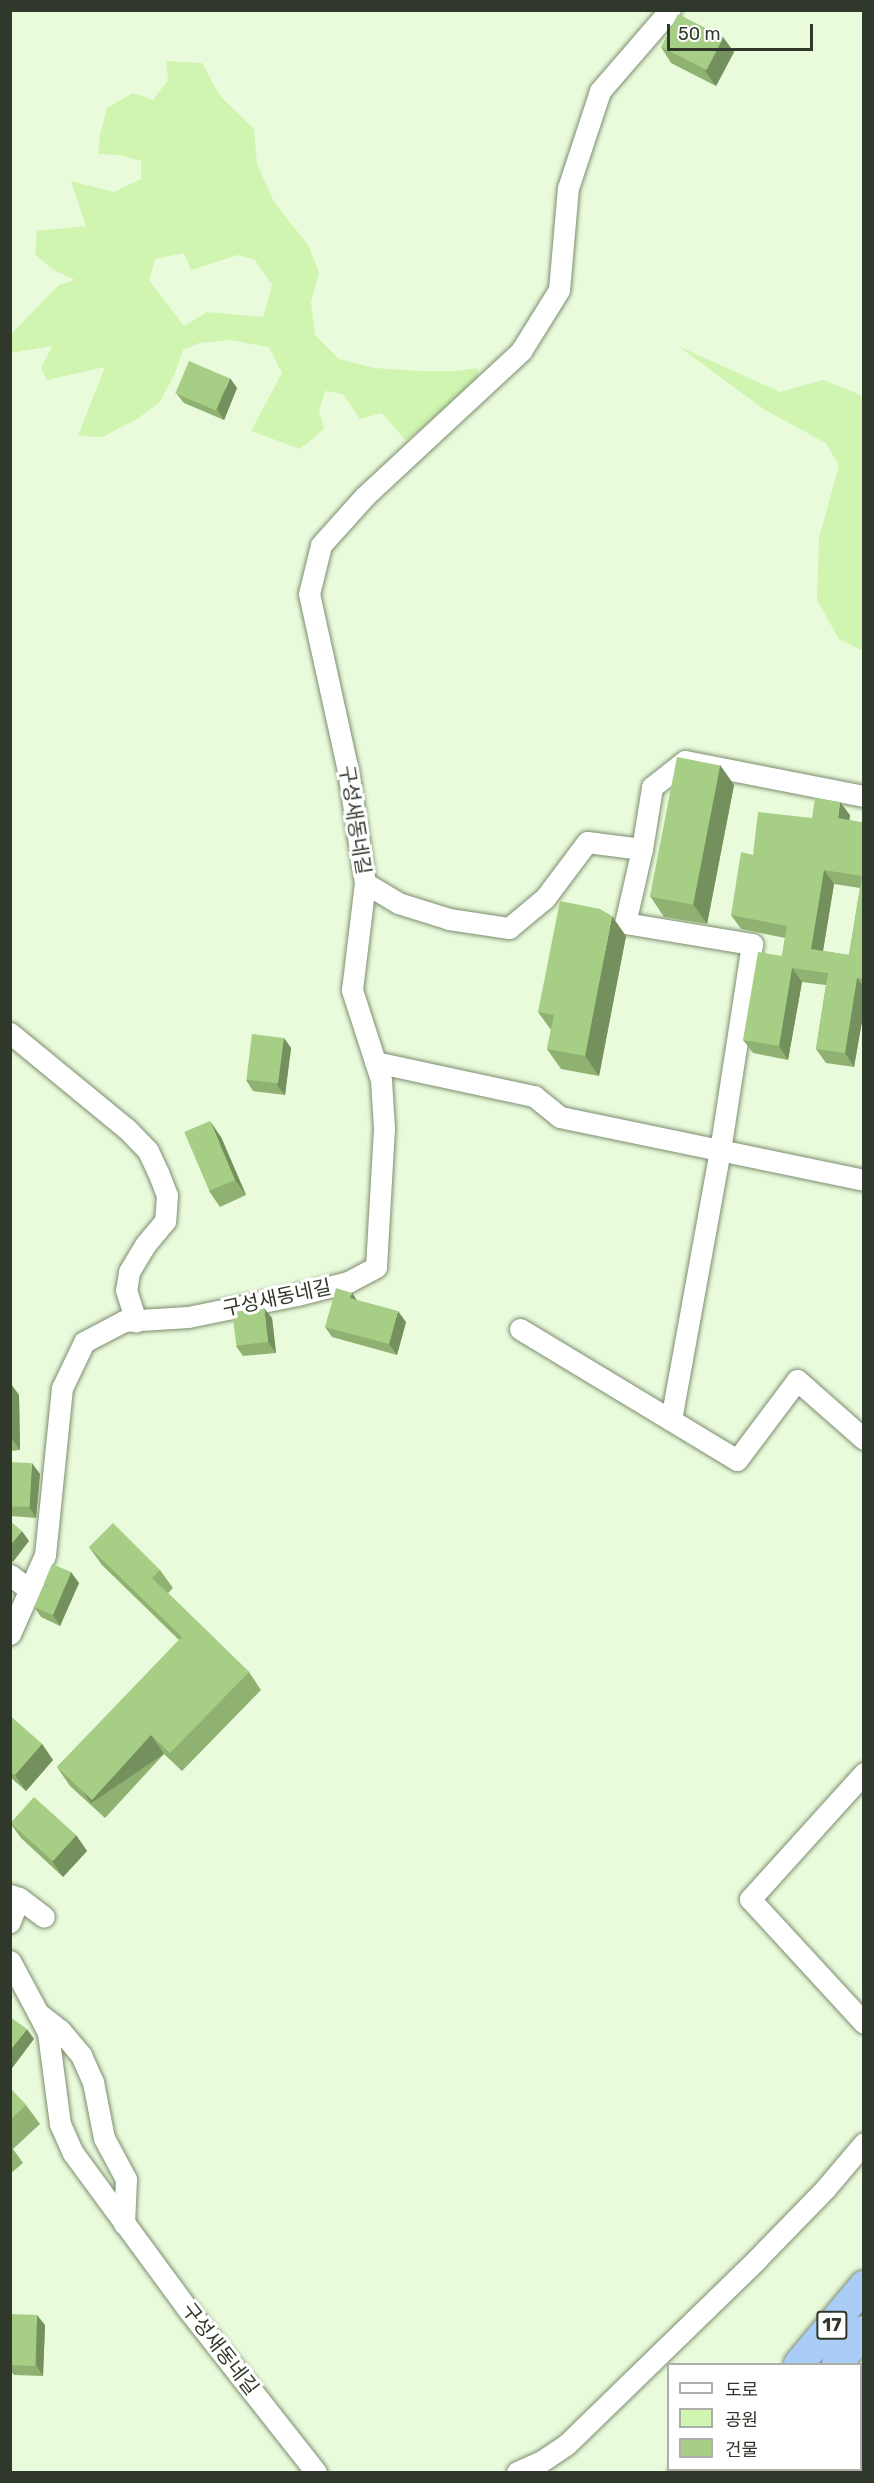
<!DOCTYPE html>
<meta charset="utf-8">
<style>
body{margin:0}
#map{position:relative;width:874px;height:2483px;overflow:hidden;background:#e9fbdb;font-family:Rubik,"Noto Sans KR",sans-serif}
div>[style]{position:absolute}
.green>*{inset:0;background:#cff5b0}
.roads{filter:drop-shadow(0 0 2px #7d8d70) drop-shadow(0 0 2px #7d8d70)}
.minor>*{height:21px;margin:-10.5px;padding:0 10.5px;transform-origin:10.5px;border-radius:10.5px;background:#fff}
.highway>*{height:30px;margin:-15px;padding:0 15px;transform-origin:15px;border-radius:15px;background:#aacdf8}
.wall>*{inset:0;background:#8fb272}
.shaded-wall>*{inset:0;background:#74915d;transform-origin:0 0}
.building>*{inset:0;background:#a6cf85;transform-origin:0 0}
span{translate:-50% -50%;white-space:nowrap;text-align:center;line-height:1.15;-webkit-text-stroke:6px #fff;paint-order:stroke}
.shield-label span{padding:2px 4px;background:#fff;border:2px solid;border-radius:4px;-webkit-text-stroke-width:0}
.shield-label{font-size:18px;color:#30372b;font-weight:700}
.street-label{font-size:20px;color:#30372b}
.frame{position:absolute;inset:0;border:12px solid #30372b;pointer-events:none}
.legend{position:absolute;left:667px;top:2363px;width:195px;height:108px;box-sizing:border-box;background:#fff;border:2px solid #acafaa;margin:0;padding:8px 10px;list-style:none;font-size:18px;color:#30372b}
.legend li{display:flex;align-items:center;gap:12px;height:30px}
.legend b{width:30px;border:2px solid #acafaa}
.scale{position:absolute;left:667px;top:24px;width:146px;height:27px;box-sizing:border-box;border:3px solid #30372b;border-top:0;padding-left:8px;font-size:18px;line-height:21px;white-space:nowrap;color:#30372b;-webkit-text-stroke:4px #fff;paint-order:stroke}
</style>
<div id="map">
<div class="green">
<i style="clip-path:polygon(evenodd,166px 61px,202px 63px,220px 96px,254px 129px,257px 164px,274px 202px,308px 245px,319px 272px,311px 302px,315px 335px,339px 359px,374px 368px,419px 371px,456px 371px,478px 368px,478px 381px,406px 441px,382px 413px,360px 419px,343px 394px,325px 391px,319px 411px,324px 429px,300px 449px,251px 431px,282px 373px,269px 347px,230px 340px,199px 343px,183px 350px,175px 373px,160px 402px,137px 419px,102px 437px,78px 436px,105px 367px,47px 380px,41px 368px,52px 346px,11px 353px,11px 334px,59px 285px,75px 280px,52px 269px,35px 254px,37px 231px,86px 226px,71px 181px,114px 192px,141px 179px,141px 161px,119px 155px,98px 154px,100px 135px,107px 108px,133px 93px,153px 100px,168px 80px,166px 61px,184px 253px,191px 270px,238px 255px,255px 260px,272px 285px,263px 317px,207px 312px,184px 326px,149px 280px,155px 259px,184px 253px)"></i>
<i style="clip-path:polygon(678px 346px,780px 392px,823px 380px,863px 396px,863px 651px,839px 639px,817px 600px,819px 538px,839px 466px,826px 443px,765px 410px)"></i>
</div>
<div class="roads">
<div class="minor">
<i style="left:642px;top:849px;width:76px;rotate:102.9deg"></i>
<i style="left:625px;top:923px;width:129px;rotate:9.4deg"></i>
<i style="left:752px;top:944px;width:208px;rotate:98.8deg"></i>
<i style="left:720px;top:1150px;width:274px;rotate:100.3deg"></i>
<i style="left:365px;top:883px;width:39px;rotate:31deg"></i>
<i style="left:398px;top:903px;width:53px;rotate:17.4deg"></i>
<i style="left:449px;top:919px;width:61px;rotate:8.5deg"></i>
<i style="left:509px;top:928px;width:47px;rotate:-39.8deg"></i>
<i style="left:545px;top:898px;width:70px;rotate:-53.1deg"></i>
<i style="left:587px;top:842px;width:55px;rotate:7.3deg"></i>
<i style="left:642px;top:849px;width:63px;rotate:-80.8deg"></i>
<i style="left:652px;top:787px;width:42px;rotate:-38.2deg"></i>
<i style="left:685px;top:761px;width:182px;rotate:11.1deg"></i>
<i style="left:10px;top:1033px;width:151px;rotate:39.4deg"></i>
<i style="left:127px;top:1129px;width:30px;rotate:46deg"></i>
<i style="left:148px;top:1151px;width:23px;rotate:65deg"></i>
<i style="left:158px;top:1172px;width:25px;rotate:69deg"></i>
<i style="left:167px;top:1195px;width:26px;rotate:94deg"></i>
<i style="left:165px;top:1221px;width:31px;rotate:130deg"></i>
<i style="left:145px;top:1245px;width:31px;rotate:121deg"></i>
<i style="left:129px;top:1272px;width:18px;rotate:99deg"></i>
<i style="left:126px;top:1290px;width:33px;rotate:72deg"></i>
<i style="left:375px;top:1062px;width:163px;rotate:12.1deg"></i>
<i style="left:534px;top:1096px;width:33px;rotate:39deg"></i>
<i style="left:560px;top:1117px;width:310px;rotate:11.7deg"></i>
<i style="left:520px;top:1329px;width:253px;rotate:31.1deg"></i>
<i style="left:737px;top:1460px;width:100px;rotate:-53.1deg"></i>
<i style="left:797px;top:1380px;width:89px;rotate:41.4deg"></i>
<i style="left:10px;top:1575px;width:25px;rotate:37deg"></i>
<i style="left:10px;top:1634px;width:86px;rotate:-66.1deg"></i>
<i style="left:45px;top:1555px;width:168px;rotate:-84.2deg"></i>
<i style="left:62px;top:1388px;width:51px;rotate:-64.4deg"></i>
<i style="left:84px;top:1342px;width:45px;rotate:-27.7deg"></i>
<i style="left:124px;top:1321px;width:64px;rotate:-3.6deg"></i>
<i style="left:188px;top:1317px;width:111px;rotate:-11.4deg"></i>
<i style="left:297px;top:1295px;width:53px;rotate:-14.3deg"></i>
<i style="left:348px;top:1282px;width:32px;rotate:-28deg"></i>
<i style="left:376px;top:1267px;width:139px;rotate:-86.7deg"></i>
<i style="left:384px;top:1128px;width:48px;rotate:-93.6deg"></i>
<i style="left:381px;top:1080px;width:95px;rotate:-107.9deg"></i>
<i style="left:352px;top:990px;width:108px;rotate:-83.1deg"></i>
<i style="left:365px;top:883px;width:113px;rotate:-98.6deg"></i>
<i style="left:348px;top:771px;width:181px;rotate:-102.4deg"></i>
<i style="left:309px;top:594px;width:50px;rotate:-76.2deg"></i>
<i style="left:321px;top:545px;width:66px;rotate:-48.1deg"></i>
<i style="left:365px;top:496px;width:213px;rotate:-42.9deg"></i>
<i style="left:521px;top:351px;width:72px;rotate:-58.1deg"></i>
<i style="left:559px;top:290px;width:102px;rotate:-85deg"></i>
<i style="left:568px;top:188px;width:102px;rotate:-71.7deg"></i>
<i style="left:600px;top:91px;width:107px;rotate:-49.2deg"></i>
<i style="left:864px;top:1773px;width:170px;rotate:132.1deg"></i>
<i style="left:750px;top:1899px;width:168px;rotate:47.4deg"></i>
<i style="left:10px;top:1895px;width:9px;rotate:18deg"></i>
<i style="left:19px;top:1898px;width:26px;rotate:111deg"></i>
<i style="left:19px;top:1898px;width:31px;rotate:37deg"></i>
<i style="left:10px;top:1961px;width:59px;rotate:61.7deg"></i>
<i style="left:38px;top:2013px;width:28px;rotate:38deg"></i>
<i style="left:60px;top:2030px;width:33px;rotate:50deg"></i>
<i style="left:81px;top:2055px;width:30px;rotate:66deg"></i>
<i style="left:93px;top:2082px;width:57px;rotate:78.9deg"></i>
<i style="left:104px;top:2138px;width:47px;rotate:61.8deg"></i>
<i style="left:126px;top:2179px;width:45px;rotate:92.5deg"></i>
<i style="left:38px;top:2013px;width:22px;rotate:63deg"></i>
<i style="left:48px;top:2033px;width:92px;rotate:82.5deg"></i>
<i style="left:60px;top:2124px;width:32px;rotate:66deg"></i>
<i style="left:73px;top:2153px;width:191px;rotate:53.7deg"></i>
<i style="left:186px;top:2307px;width:210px;rotate:51.8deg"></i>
<i style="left:860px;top:2445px;width:6px;rotate:-45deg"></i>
<i style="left:517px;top:2472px;width:27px;rotate:-24deg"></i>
<i style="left:542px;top:2461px;width:29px;rotate:-34deg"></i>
<i style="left:566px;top:2445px;width:267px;rotate:-44.2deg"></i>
<i style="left:757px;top:2259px;width:98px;rotate:-45.8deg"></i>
<i style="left:825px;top:2189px;width:60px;rotate:-49.7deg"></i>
<i style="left:840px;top:2472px;width:3px;rotate:-45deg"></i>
</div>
<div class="highway">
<i style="left:799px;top:2364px;width:102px;rotate:-50.2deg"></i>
<i style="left:837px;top:2364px;width:43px;rotate:-50.7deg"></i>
<i style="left:684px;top:2472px;width:4px;rotate:-34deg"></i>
<i style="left:744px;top:2472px;width:3px;rotate:-45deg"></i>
</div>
</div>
<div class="wall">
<i style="clip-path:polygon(661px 47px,734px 52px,716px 86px,671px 63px)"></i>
<i style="clip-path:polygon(237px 388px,224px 420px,184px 403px,176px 393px)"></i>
<i style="clip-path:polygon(720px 765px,734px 785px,707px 924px,664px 917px,650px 896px)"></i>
<i style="clip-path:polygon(evenodd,850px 815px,849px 820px,864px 823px,864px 1010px,854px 1067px,826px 1063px,816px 1049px,826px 985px,802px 982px,788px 1060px,753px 1053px,743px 1040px,782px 956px,785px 938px,741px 929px,731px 915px,753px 855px,812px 818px,850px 815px,834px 884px,860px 888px,849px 955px,823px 951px,834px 884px)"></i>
<i style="clip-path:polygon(626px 936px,599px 1076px,561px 1069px,547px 1049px,551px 1030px,538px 1012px)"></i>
<i style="clip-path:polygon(284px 1038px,291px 1048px,285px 1095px,253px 1091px,246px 1080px)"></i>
<i style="clip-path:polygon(221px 1137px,246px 1195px,220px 1207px,209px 1191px)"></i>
<i style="clip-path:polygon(352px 1293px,356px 1300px,406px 1322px,397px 1355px,332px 1337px,325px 1327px)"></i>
<i style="clip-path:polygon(272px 1318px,276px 1353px,243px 1356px,236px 1346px)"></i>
<i style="clip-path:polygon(10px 1383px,19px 1395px,20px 1450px,10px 1451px)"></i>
<i style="clip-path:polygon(10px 1462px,40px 1474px,36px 1518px,10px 1516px)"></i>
<i style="clip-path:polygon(89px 1547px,160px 1570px,173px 1588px,168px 1593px,249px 1672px,261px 1690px,182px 1771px,164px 1754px,105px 1818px,70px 1786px,57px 1767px,179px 1640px,102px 1565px)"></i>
<i style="clip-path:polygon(44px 1583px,79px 1583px,60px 1626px,41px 1617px,34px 1607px,47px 1587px)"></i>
<i style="clip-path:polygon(10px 1716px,42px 1744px,53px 1760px,26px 1791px,10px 1777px)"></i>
<i style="clip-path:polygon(10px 1823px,76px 1835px,87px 1851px,63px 1877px,21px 1838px)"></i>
<i style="clip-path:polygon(10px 2088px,26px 2105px,40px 2124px,13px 2149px,23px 2163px,10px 2174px)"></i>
<i style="clip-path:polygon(10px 2314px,45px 2325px,43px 2376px,14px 2375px,10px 2370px)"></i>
</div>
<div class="shaded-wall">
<i style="clip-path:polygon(723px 37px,734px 52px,716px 86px,705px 71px)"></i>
<i style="clip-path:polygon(230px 378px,237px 388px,224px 420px,217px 409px)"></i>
<i style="clip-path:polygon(720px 765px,734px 785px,707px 924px,693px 904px)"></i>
<i style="clip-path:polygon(840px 802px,850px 815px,848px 832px,838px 818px)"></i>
<i style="clip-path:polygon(824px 870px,834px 884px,821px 963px,811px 949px)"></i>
<i style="clip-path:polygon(612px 916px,626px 936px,599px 1076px,585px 1056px)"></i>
<i style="clip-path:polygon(792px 968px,802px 982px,788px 1060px,779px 1046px)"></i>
<i style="clip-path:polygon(857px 978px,864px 987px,864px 1010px,854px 1067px,845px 1053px)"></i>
<i style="clip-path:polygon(284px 1038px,291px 1048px,285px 1095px,277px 1085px)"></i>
<i style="clip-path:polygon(210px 1121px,221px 1137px,246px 1195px,235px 1180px)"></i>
<i style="clip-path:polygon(352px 1293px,359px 1303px,350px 1298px)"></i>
<i style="clip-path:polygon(264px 1308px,272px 1318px,276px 1353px,268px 1342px)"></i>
<i style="clip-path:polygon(398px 1311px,406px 1322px,397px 1355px,389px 1344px)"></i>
<i style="clip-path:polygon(10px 1383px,19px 1395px,20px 1450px,10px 1436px)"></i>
<i style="clip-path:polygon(32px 1463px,40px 1474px,36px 1518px,29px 1507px)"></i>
<i style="clip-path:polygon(22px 1531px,29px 1541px,13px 1562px,10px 1559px,10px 1545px)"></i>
<i style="clip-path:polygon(71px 1572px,79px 1583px,60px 1626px,53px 1615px)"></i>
<i style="left:151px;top:1735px;width:23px;height:88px;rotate:56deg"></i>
<i style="clip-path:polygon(42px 1744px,53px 1760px,26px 1791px,15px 1775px)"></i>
<i style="clip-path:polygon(76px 1835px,87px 1851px,63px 1877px,52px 1861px)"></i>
<i style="clip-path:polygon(27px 2029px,34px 2039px,10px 2071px,10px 2050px)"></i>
<i style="clip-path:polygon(37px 2315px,45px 2325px,43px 2376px,36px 2365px)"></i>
</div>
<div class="building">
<i style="left:678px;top:14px;width:51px;height:37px;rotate:27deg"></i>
<i style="left:189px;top:361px;width:44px;height:35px;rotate:23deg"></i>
<i style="left:677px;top:757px;width:44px;height:142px;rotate:11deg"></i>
<i style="clip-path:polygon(evenodd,815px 798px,840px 802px,838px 818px,864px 823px,864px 979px,857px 978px,845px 1053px,816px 1049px,828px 973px,792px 968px,779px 1046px,743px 1040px,758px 952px,782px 956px,787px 926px,731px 915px,741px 852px,753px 855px,758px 812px,812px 818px,815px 798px,824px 870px,862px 876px,849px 955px,811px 949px,824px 870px)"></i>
<i style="clip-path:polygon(560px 901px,600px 909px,612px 916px,585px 1056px,547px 1049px,554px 1015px,538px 1012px)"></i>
<i style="left:252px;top:1034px;width:32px;height:46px;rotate:7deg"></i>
<i style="left:210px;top:1121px;width:64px;height:28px;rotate:67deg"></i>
<i style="clip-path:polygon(336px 1288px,352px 1293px,350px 1298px,398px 1311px,389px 1344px,325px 1327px)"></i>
<i style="left:264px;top:1308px;width:34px;height:32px;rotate:83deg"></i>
<i style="left:10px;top:1462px;width:22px;height:44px;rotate:3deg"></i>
<i style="clip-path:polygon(10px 1521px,22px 1531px,10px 1545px)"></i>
<i style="clip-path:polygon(113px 1523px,160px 1570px,152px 1578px,249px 1672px,170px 1753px,151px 1735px,92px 1800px,57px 1767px,182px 1637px,89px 1547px)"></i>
<i style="clip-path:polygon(52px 1564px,71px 1572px,53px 1615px,34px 1607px,43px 1586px,50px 1588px,44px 1583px)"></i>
<i style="clip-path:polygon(10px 1716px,42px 1744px,15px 1775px,10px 1772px)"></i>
<i style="left:34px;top:1797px;width:57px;height:35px;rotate:42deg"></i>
<i style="clip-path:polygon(10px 2017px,27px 2029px,10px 2050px)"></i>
<i style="clip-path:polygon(10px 2088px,26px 2105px,10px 2120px)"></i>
<i style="left:10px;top:2314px;width:27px;height:51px;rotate:2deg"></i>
</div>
<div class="shield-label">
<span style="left:832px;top:2325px">17</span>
</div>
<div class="street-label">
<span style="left:355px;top:820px;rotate:81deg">구성새동네길</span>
<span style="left:277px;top:1298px;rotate:-12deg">구성새동네길</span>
<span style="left:220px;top:2349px;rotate:52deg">구성새동네길</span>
</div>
<div class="frame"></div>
<ul class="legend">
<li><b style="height:8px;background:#fff"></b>도로</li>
<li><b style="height:16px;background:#cff5b0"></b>공원</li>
<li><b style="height:16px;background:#a6cf85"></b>건물</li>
</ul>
<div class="scale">50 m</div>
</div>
